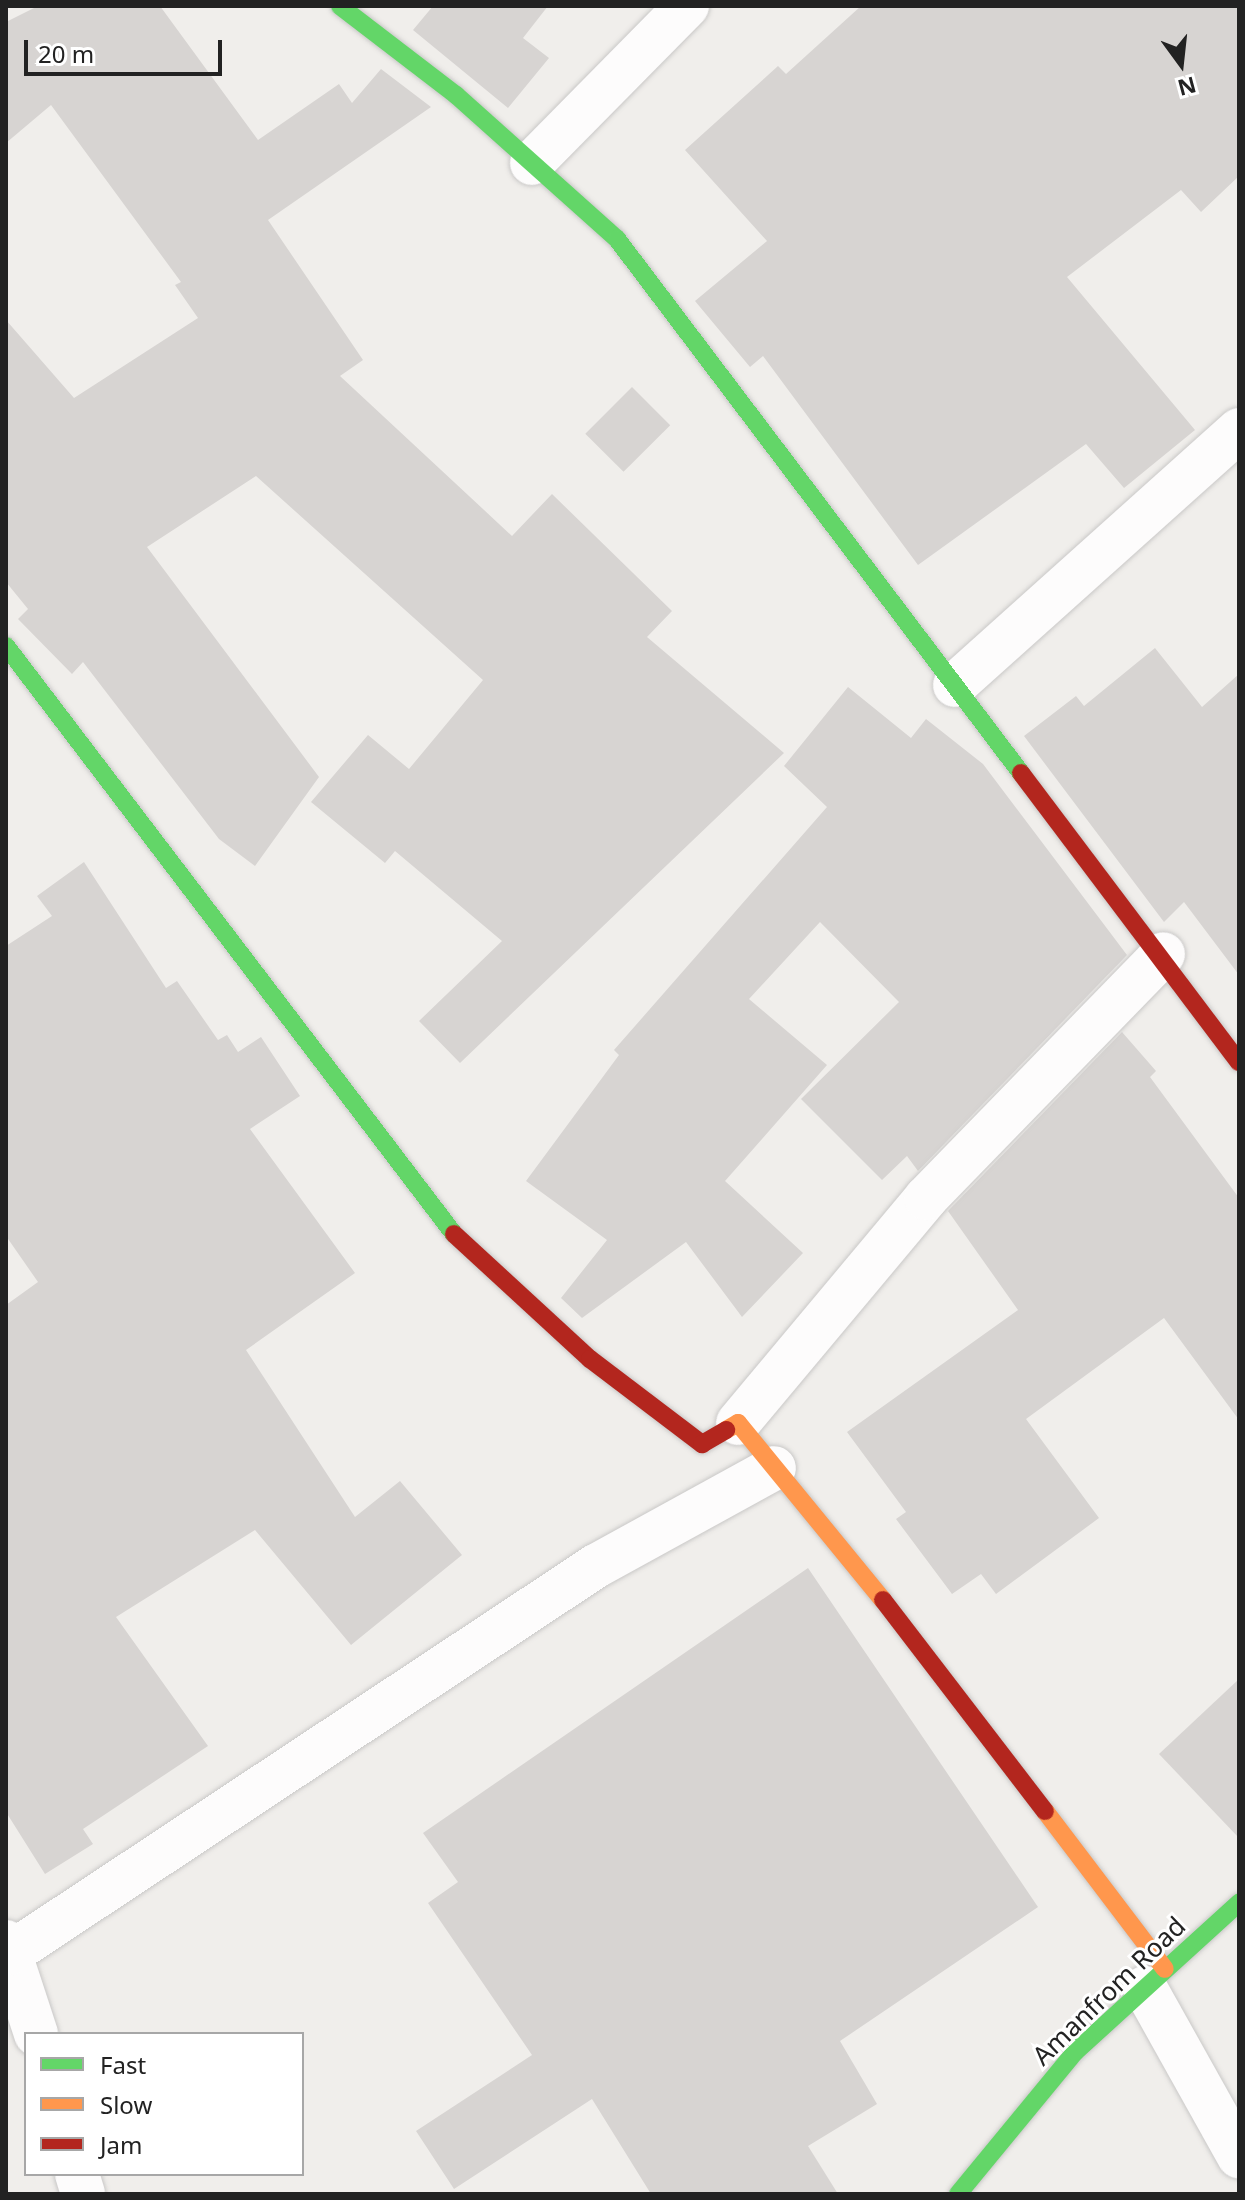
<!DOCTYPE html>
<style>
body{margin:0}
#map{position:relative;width:1245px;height:2200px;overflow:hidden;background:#f0eeeb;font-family:"Noto Sans",sans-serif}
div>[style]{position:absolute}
.building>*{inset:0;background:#d7d4d2;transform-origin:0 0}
.roads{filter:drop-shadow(0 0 2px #c9c8c7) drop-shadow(0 0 2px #c9c8c7)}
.street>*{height:44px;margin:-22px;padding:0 22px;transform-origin:22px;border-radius:22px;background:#fdfcfc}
.fast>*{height:18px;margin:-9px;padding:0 9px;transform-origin:9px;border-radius:9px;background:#63d668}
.slow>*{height:18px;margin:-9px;padding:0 9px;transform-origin:9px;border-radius:9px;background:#ff974d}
.jam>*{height:18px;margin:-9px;padding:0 9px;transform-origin:9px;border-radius:9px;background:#b3261e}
span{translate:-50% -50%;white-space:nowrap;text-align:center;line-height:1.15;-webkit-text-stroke:6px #fff;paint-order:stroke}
.street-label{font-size:26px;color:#222}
.frame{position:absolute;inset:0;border:8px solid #222;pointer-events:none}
.legend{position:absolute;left:24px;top:2032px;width:280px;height:144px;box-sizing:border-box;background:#fff;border:2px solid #a7a7a7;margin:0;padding:10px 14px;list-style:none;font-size:24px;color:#222}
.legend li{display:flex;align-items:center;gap:16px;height:40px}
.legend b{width:40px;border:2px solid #a7a7a7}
.north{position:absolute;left:1141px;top:24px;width:80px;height:80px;-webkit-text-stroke:6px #fff;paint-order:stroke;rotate:165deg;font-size:22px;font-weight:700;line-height:32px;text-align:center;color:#222}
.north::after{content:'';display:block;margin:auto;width:28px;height:36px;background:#222;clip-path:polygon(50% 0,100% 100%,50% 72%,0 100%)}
.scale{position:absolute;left:24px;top:40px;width:198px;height:36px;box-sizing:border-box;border:4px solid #222;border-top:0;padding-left:10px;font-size:24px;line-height:28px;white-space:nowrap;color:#222;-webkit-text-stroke:6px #fff;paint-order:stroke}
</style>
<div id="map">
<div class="building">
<i style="clip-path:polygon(38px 6px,160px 6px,258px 140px,339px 84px,352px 103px,381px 69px,431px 107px,268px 220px,363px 360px,340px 376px,512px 536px,552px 494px,672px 611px,647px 637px,784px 753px,460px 1063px,419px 1021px,502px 941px,395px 851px,385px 863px,311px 802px,368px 735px,409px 769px,483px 680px,256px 476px,147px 547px,319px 777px,255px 866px,219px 839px,83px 662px,72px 674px,18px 619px,28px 609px,6px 582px,6px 320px,74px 398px,198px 318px,175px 285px,181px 282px,51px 105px,6px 143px,6px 22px)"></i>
<i style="clip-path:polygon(433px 6px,548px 6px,523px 38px,549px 58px,508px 108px,413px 30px)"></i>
<i style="clip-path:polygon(861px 6px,1239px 6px,1239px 176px,1201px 212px,1181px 190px,1067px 277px,1195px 430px,1124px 488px,1086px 444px,918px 565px,763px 356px,750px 367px,695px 301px,767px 241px,685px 150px,778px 66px,786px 74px)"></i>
<i style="left:632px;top:387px;width:54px;height:66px;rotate:45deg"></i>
<i style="clip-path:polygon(1155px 648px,1202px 707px,1239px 674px,1239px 975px,1184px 902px,1164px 922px,1024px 736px,1076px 696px,1084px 706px)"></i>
<i style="clip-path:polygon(848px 687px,911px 738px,926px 719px,983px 764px,1127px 955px,918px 1171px,907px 1156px,882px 1180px,801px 1099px,899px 1002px,820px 922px,749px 999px,827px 1065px,725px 1181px,803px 1253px,742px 1317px,686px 1242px,582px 1318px,561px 1298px,607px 1240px,526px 1181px,619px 1055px,614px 1050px,827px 807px,784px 766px)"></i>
<i style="clip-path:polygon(84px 862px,166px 988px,177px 981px,218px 1040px,227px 1035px,238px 1052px,261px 1037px,300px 1096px,250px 1129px,355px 1273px,246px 1350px,355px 1517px,400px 1481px,462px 1555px,351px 1645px,255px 1530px,116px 1617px,208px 1746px,83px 1829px,93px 1844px,45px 1874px,6px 1812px,6px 1305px,38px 1282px,6px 1236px,6px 946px,52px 916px,37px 896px)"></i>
<i style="clip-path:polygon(1122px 1032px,1156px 1071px,1150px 1077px,1239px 1198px,1239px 1420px,1164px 1318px,1026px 1419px,1099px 1518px,996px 1594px,981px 1574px,952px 1594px,896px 1519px,906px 1512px,847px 1432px,1018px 1310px,948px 1211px)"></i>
<i style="clip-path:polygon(808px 1568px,1038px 1907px,840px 2041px,877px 2104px,808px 2146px,838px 2194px,651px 2194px,592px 2099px,454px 2189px,416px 2131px,532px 2055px,428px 1903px,458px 1882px,423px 1833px)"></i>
<i style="clip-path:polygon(1239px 1679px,1239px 1838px,1159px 1754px)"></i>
</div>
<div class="roads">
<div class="street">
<i style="left:532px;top:163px;width:221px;rotate:-45.4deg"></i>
<i style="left:955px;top:685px;width:382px;rotate:-41.9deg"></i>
<i style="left:738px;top:1423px;width:293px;rotate:-50.1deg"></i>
<i style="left:926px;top:1198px;width:340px;rotate:-45.8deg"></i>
<i style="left:6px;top:1942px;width:97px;rotate:71.9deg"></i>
<i style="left:11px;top:1953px;width:701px;rotate:-33.49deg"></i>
<i style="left:596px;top:1566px;width:203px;rotate:-28.8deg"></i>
<i style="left:1145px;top:1988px;width:193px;rotate:60.8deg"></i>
<i style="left:77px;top:2174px;width:21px;rotate:73deg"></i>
</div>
<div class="fast">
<i style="left:340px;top:6px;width:146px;rotate:37.5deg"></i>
<i style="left:456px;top:95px;width:216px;rotate:41.8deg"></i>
<i style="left:617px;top:239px;width:670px;rotate:52.89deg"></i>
<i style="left:6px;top:646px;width:739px;rotate:52.7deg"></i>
<i style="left:958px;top:2194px;width:184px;rotate:-50.5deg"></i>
<i style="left:1075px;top:2052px;width:222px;rotate:-42.3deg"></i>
</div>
<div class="slow">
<i style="left:726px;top:1430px;width:14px;rotate:-30deg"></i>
<i style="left:738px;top:1423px;width:229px;rotate:50.7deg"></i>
<i style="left:1045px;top:1811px;width:198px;rotate:52.8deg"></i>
</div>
<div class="jam">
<i style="left:1021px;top:773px;width:362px;rotate:53deg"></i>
<i style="left:454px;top:1234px;width:185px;rotate:42.6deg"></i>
<i style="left:590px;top:1359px;width:141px;rotate:37.2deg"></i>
<i style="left:702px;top:1444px;width:28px;rotate:-30deg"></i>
<i style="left:883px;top:1600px;width:266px;rotate:52.5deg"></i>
</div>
</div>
<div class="street-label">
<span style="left:1109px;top:1991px;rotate:-44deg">Amanfrom Road</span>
</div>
<div class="frame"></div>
<ul class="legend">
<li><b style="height:10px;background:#63d668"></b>Fast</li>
<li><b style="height:10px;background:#ff974d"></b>Slow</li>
<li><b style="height:10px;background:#b3261e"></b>Jam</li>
</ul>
<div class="north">N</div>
<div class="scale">20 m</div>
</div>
